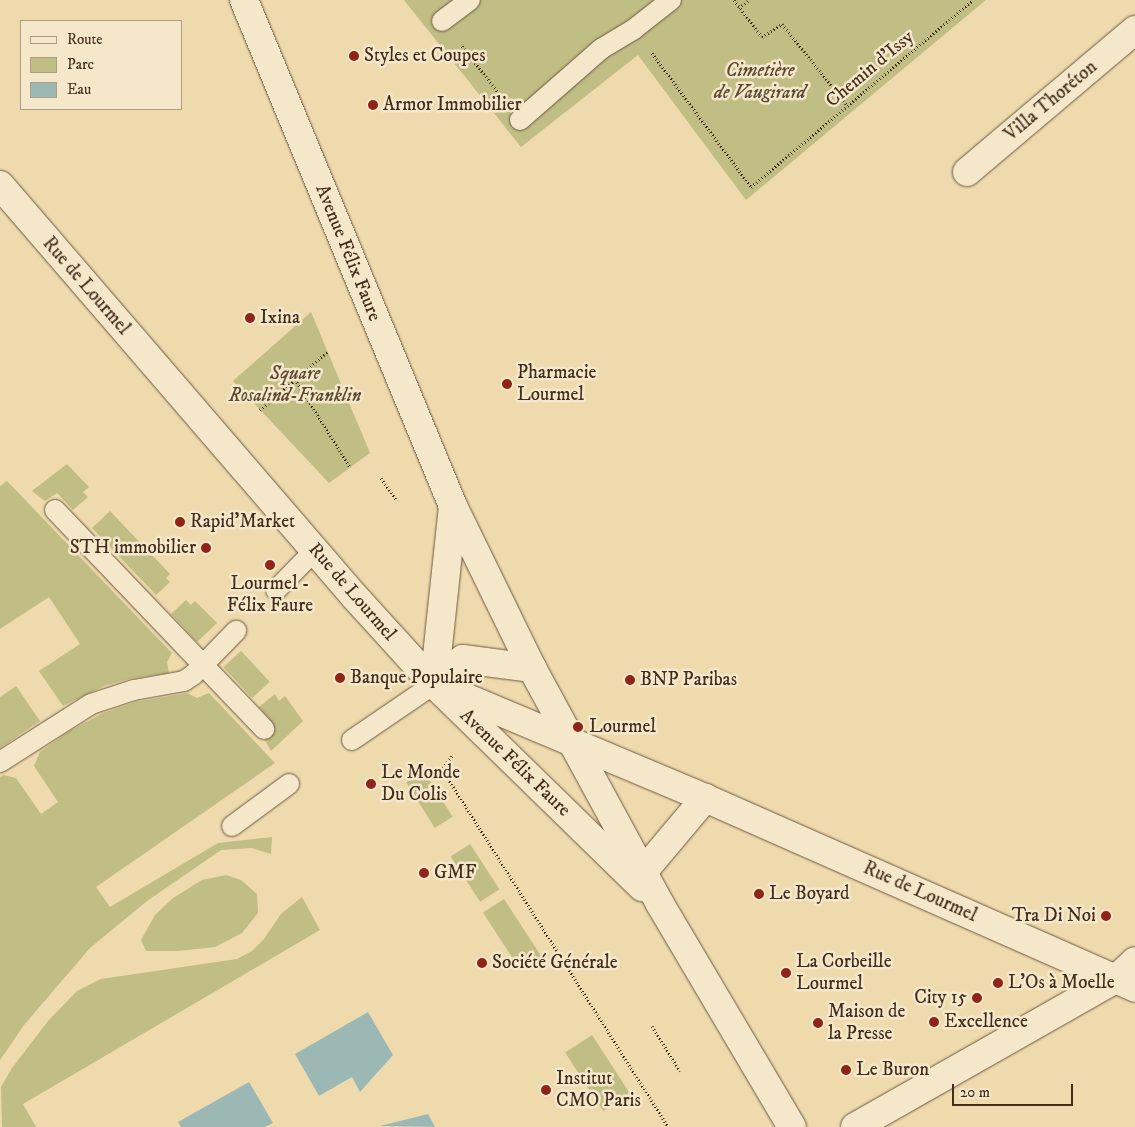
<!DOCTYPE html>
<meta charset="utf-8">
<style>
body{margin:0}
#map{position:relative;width:1135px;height:1127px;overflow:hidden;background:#eedaad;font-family:"IM FELL DW Pica",serif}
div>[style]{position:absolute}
.green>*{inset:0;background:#c0bd85;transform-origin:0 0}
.water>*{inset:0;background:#9cb8b4}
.path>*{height:3px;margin-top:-1.5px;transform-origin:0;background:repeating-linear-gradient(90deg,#442c1d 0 1px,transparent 0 3.5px)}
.roads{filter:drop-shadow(0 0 1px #6e5841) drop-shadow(0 0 1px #6e5841)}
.service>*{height:20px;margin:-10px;padding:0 10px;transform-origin:10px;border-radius:10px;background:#f4e7ca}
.minor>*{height:28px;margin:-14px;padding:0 14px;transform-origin:14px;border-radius:14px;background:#f4e7ca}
.tertiary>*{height:28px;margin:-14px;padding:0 14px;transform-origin:14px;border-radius:14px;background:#f4e7ca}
.dots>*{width:14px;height:14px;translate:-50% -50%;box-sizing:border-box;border:2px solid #f4e7ca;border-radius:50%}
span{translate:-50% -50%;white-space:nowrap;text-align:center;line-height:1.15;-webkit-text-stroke:5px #f4e7ca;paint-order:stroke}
.poi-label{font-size:19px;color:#442c1d}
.left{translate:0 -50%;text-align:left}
.right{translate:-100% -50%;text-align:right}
.street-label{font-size:19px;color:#442c1d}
.park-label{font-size:19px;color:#5d4932;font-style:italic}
.legend{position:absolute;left:20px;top:20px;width:162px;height:90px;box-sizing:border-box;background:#f4e7ca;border:1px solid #ae9c85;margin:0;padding:6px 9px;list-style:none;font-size:15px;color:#442c1d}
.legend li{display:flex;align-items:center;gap:10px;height:25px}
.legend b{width:25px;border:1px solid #ae9c85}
.scale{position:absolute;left:952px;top:1084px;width:121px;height:22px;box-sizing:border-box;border:2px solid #442c1d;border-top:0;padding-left:6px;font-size:15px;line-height:18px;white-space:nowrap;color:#442c1d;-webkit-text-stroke:4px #f4e7ca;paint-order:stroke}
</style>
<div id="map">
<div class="green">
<i style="clip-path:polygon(404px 0,986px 0,746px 200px,638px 55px,521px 147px)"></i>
<i style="clip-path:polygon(311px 312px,370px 453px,329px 483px,233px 381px)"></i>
<i style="clip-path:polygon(67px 464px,89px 487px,83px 492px,88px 497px,73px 510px,57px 493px,45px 501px,32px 491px)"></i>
<i style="clip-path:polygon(7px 481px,172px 653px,167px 662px,169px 673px,129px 679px,104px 686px,63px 706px,39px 671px,80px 644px,49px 597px,0 629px,0 486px)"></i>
<i style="clip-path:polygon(110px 511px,170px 574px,166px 578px,170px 582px,156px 595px,92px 528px)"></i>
<i style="clip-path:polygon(186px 600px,191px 605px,195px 601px,217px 623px,197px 642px,171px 614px)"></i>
<i style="left:241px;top:651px;width:42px;height:24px;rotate:47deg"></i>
<i style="clip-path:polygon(16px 686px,40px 721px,0 748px,0 697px)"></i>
<i style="clip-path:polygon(187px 693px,197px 698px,209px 693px,275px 763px,96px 887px,110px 907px,218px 843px,272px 837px,271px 854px,252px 848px,221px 850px,147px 901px,90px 948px,24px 1025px,0 1060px,0 777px,3px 775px,16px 778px,41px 814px,58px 802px,34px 766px,40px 752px,68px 732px,103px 713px,136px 702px)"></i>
<i style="clip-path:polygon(275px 694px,279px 701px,285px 696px,303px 721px,271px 751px,263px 737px,274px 726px,259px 707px)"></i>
<i style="left:424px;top:771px;width:54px;height:21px;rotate:58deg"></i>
<i style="left:470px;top:844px;width:54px;height:23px;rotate:57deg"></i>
<i style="clip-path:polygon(226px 875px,241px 880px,257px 894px,258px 913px,242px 933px,215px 947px,178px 951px,146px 951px,141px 940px,155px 915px,173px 898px,202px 880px)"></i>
<i style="clip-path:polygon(302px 897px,320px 930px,23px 1104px,36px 1127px,2px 1127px,1px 1087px,12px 1068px,48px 1021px,77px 991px,101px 979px,237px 959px,252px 951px,264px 939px,281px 914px)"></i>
<i style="left:504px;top:899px;width:69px;height:25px;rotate:57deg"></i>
<i style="left:592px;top:1035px;width:70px;height:32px;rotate:57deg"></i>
</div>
<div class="water">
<i style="clip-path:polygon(368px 1012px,393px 1055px,360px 1092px,352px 1077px,319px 1096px,295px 1054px)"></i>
<i style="clip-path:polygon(249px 1082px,273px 1123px,265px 1127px,181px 1127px,178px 1122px)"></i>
<i style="clip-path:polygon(428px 1114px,435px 1127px,380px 1126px)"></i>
</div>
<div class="path">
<i style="left:734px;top:0;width:46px;rotate:52.9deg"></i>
<i style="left:762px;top:37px;width:24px;rotate:-33deg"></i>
<i style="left:782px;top:24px;width:105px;rotate:51.2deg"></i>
<i style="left:739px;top:8px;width:13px;rotate:-39deg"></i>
<i style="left:462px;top:46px;width:63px;rotate:52deg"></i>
<i style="left:652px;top:53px;width:167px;rotate:53.5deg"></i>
<i style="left:751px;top:187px;width:290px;rotate:-40.1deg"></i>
<i style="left:295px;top:379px;width:104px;rotate:58deg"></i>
<i style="left:260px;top:410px;width:90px;rotate:-40.9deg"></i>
<i style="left:381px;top:478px;width:28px;rotate:55deg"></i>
<i style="left:452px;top:756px;width:16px;rotate:128deg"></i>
<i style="left:442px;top:769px;width:423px;rotate:57.7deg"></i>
<i style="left:652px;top:1026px;width:53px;rotate:58.1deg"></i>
</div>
<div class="roads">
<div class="service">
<i style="left:442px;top:21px;width:35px;rotate:-37deg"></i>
<i style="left:520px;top:120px;width:108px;rotate:-41.2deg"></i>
<i style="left:601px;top:49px;width:39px;rotate:-31deg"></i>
<i style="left:634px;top:29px;width:47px;rotate:-38.1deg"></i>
<i style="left:55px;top:510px;width:303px;rotate:46.3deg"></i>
<i style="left:276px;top:590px;width:56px;rotate:-45.7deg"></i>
<i style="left:352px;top:740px;width:99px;rotate:-34.3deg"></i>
<i style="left:0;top:762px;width:108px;rotate:-32.5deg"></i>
<i style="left:91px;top:704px;width:45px;rotate:-18deg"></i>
<i style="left:134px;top:690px;width:51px;rotate:-10.2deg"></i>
<i style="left:184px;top:681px;width:11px;rotate:-34deg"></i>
<i style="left:193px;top:675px;width:62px;rotate:-45.7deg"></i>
<i style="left:232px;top:826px;width:71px;rotate:-36.4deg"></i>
</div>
<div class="minor">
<i style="left:967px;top:172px;width:220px;rotate:-40.2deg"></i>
<i style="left:0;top:185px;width:542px;rotate:49.26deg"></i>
<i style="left:354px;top:596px;width:119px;rotate:47.7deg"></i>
<i style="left:434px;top:684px;width:294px;rotate:22.8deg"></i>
<i style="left:705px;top:798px;width:470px;rotate:23.8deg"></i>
<i style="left:643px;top:872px;width:97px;rotate:-50deg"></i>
<i style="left:855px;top:1127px;width:300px;rotate:-29.6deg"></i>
<i style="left:1116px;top:979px;width:26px;rotate:-43deg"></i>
</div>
<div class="tertiary">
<i style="left:244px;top:0;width:547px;rotate:67.56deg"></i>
<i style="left:453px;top:506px;width:180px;rotate:64deg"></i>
<i style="left:532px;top:668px;width:268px;rotate:61.5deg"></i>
<i style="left:660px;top:904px;width:259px;rotate:59.4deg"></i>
<i style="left:434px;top:684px;width:291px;rotate:44.3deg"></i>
<i style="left:434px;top:684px;width:179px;rotate:-83.9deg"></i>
<i style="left:434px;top:684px;width:38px;rotate:-41deg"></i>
<i style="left:463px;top:659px;width:70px;rotate:7.4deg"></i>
</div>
</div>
<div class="dots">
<i style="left:354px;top:56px;background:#8f2418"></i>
<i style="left:373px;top:105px;background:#8f2418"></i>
<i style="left:250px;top:318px;background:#8f2418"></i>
<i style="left:507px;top:384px;background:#8f2418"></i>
<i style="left:180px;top:522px;background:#8f2418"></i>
<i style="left:206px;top:548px;background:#8f2418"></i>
<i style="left:270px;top:565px;background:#8f2418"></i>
<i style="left:340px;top:678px;background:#8f2418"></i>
<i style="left:630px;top:680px;background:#8f2418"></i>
<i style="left:578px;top:727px;background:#8f2418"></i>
<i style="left:371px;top:784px;background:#8f2418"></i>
<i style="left:424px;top:873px;background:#8f2418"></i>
<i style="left:759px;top:894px;background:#8f2418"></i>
<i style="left:1106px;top:916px;background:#8f2418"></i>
<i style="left:482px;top:963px;background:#8f2418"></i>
<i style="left:786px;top:973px;background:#8f2418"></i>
<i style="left:998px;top:983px;background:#8f2418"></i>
<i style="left:977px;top:998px;background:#8f2418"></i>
<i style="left:934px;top:1022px;background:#8f2418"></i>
<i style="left:818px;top:1023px;background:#8f2418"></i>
<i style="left:846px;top:1070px;background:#8f2418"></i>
<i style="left:546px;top:1090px;background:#8f2418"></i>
</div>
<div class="poi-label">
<span class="left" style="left:364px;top:56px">Styles et Coupes</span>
<span class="left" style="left:383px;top:105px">Armor Immobilier</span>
<span class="left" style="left:260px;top:318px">Ixina</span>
<span class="left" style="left:517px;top:384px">Pharmacie<br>Lourmel</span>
<span class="left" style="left:190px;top:522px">Rapid'Market</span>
<span class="right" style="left:196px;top:548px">STH immobilier</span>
<span style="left:270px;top:595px">Lourmel -<br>Félix Faure</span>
<span class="left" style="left:350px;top:678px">Banque Populaire</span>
<span class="left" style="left:640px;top:680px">BNP Paribas</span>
<span class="left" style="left:589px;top:727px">Lourmel</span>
<span class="left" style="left:381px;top:784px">Le Monde<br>Du Colis</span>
<span class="left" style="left:434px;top:873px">GMF</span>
<span class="left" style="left:769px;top:894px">Le Boyard</span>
<span class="right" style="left:1096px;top:916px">Tra Di Noi</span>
<span class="left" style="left:796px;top:973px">La Corbeille<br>Lourmel</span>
<span class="left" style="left:492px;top:963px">Société Générale</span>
<span class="left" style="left:1008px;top:983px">L'Os à Moelle</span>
<span class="right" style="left:967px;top:998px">City 15</span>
<span class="left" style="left:828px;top:1023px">Maison de<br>la Presse</span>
<span class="left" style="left:944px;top:1022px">Excellence</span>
<span class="left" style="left:856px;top:1070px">Le Buron</span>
<span class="left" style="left:556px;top:1090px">Institut<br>CMO Paris</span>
</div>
<div class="street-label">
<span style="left:870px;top:69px;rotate:-40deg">Chemin d'Issy</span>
<span style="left:1051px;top:101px;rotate:-40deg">Villa Thoréton</span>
<span style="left:348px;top:253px;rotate:68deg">Avenue Félix Faure</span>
<span style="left:86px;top:286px;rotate:49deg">Rue de Lourmel</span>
<span style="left:352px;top:592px;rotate:49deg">Rue de Lourmel</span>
<span style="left:515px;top:763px;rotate:44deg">Avenue Félix Faure</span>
<span style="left:920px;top:892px;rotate:24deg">Rue de Lourmel</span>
</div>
<div class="park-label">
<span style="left:760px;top:82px">Cimetière<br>de Vaugirard</span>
<span style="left:295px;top:385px">Square<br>Rosalind-Franklin</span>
</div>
<ul class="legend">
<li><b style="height:6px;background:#f4e7ca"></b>Route</li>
<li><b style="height:14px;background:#c0bd85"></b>Parc</li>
<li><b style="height:14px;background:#9cb8b4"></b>Eau</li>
</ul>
<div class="scale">20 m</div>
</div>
